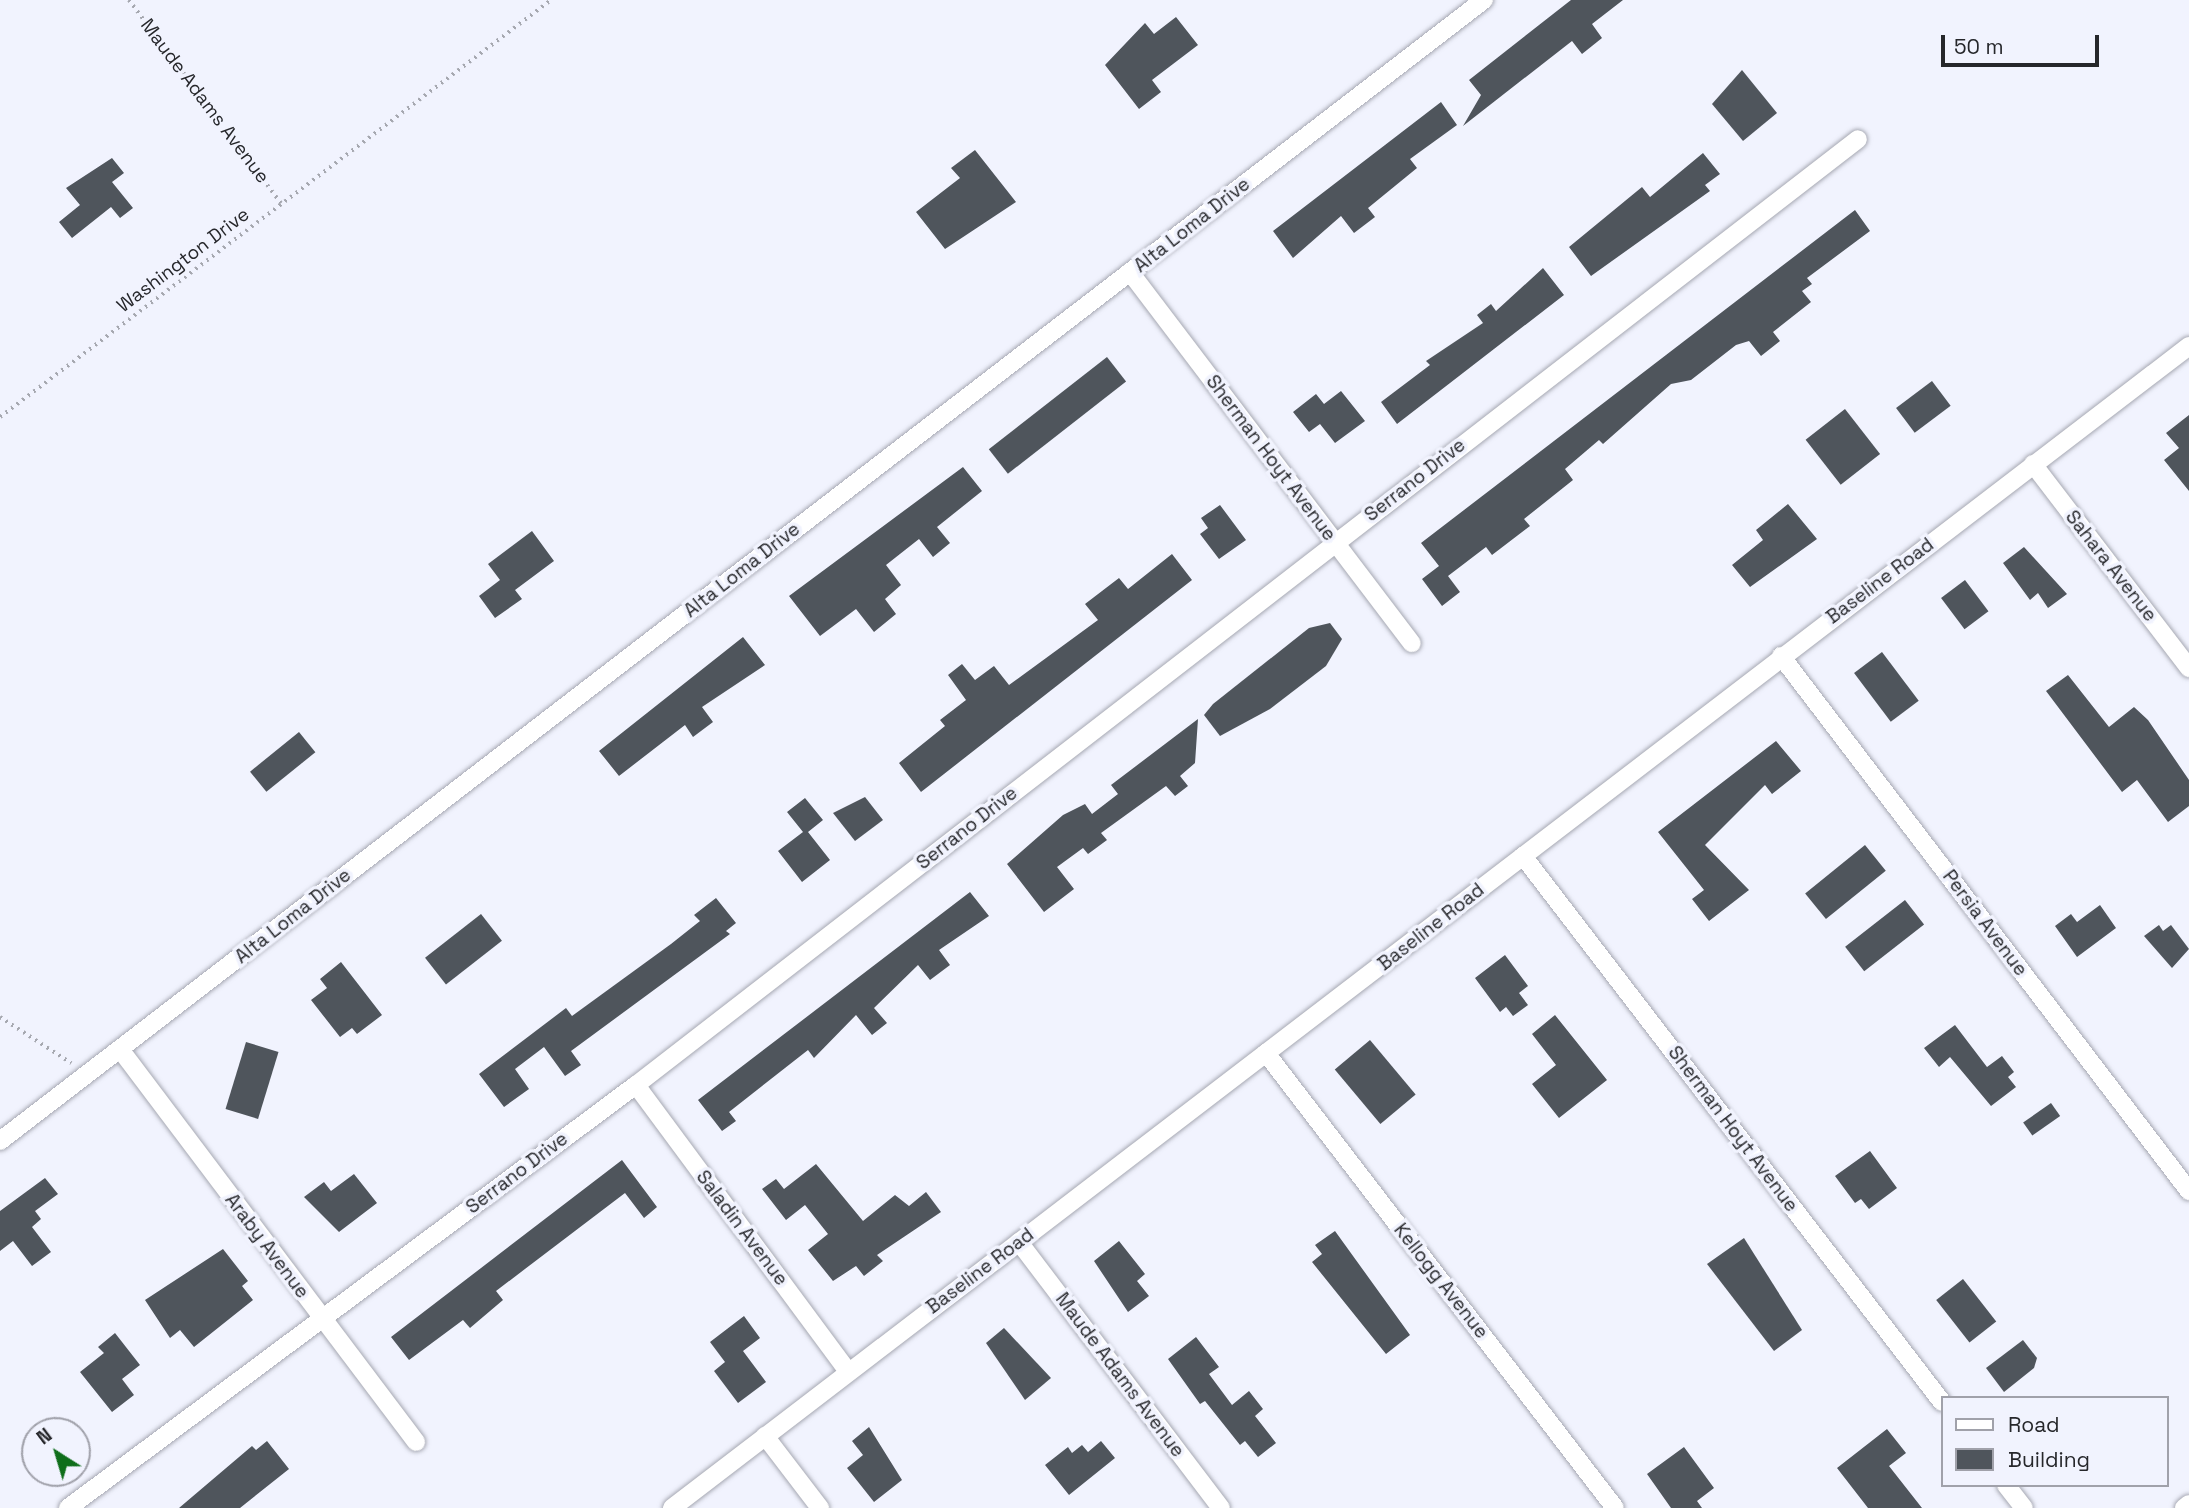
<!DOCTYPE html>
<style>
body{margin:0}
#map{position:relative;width:2189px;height:1508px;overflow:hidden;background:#f1f3fe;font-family:"Space Grotesk",sans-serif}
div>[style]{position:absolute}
.building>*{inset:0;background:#4f555c;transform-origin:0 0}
.path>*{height:3.5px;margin-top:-1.75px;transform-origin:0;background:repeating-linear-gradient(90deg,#a6a8b0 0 2px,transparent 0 7px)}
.roads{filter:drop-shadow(0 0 2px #a6a8b2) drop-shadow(0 0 2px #a6a8b2)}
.minor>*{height:18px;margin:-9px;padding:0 9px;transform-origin:9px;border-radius:9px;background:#fff}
span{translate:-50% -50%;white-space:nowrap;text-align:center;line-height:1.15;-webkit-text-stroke:7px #f1f3fe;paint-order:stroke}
.street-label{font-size:19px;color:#26272b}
.legend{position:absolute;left:1941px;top:1396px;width:228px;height:91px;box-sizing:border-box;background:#f1f3fe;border:2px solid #a0a1aa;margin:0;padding:9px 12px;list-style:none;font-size:21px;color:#26272b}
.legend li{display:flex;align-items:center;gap:14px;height:35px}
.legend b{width:35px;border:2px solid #a0a1aa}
.north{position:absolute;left:21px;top:1417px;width:70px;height:70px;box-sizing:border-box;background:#f1f3fe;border:2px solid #a0a1aa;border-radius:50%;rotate:323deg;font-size:19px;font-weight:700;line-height:28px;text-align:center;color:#26272b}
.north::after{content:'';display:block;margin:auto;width:24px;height:32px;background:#0f6e1b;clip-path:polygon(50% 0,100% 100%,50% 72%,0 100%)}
.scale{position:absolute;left:1941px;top:35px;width:158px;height:32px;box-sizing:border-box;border:4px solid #26272b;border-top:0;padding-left:9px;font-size:21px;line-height:24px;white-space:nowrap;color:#26272b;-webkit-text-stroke:5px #f1f3fe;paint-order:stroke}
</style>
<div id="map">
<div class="building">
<i style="clip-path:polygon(1571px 0,1623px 0,1592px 24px,1602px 38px,1582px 54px,1572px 41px,1463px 126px,1481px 95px,1469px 80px)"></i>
<i style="clip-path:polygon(1176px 17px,1198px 45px,1152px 80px,1161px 92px,1139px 109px,1105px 65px,1145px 23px,1154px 34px)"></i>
<i style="clip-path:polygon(1742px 70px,1777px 113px,1743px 141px,1712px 104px)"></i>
<i style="clip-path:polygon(1441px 102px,1457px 125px,1410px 159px,1417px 168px,1368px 208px,1375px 217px,1354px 233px,1341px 216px,1293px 258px,1273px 231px)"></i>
<i style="clip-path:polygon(975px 150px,1016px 202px,945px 249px,916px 212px,960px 178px,951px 168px)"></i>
<i style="clip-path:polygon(1703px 153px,1720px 174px,1705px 185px,1710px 191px,1591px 276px,1569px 247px,1642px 187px,1650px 197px)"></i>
<i style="clip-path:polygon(112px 158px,124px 173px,112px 182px,133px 208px,120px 218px,111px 207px,72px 238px,59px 222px,80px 205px,66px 188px)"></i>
<i style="clip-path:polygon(1855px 210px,1870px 231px,1807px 278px,1812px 284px,1802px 291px,1811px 302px,1773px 332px,1780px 341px,1761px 356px,1749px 341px,1736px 345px,1691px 380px,1671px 384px,1603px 444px,1599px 440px,1565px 469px,1573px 480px,1524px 519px,1530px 526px,1492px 555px,1486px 547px,1448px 576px,1460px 592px,1442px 606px,1422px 579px,1439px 566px,1421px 543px)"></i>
<i style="clip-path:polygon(1543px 268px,1564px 295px,1397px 424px,1381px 402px,1430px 365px,1426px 361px,1483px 323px,1477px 315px,1491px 304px,1496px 311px)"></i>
<i style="left:1107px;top:357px;width:31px;height:150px;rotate:52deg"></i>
<i style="left:1932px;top:381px;width:31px;height:45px;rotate:53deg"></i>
<i style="clip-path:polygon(1341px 391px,1365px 421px,1335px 443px,1320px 424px,1309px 432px,1293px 412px,1316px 394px,1324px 404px)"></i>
<i style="left:1845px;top:409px;width:57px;height:50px;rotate:52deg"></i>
<i style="clip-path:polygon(2189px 415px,2189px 491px,2164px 460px,2179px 448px,2166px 433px)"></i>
<i style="clip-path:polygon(963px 467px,982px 491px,937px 527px,950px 543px,933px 557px,919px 539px,886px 565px,901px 585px,885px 599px,896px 614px,874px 632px,856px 609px,820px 636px,789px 596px)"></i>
<i style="clip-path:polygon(1788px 504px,1817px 539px,1750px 587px,1732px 565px,1763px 540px,1756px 530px)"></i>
<i style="clip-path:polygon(1220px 505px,1246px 540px,1219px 559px,1200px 534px,1208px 528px,1201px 518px)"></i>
<i style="clip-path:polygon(532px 531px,554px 561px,515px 590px,522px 599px,495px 618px,479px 596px,500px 580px,488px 564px)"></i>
<i style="clip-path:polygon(2024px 547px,2067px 594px,2048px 608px,2038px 593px,2030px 600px,2003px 563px)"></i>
<i style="clip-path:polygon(1172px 554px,1192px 580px,921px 792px,899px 763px,945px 726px,940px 720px,966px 700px,948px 675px,962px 664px,975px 680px,994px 666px,1009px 685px,1098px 620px,1085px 604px,1119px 578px,1128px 589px)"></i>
<i style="left:1965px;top:580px;width:39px;height:30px;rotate:53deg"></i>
<i style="clip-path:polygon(1330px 623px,1342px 639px,1326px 666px,1270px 709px,1220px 736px,1204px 715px,1213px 704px,1309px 628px)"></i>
<i style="clip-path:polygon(743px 637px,765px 665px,702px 707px,713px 722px,693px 737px,685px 725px,619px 776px,599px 751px)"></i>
<i style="left:1882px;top:652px;width:61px;height:35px;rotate:53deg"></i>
<i style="clip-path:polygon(2068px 675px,2109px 727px,2134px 707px,2148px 720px,2189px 780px,2189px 806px,2168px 822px,2137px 780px,2122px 792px,2046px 691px)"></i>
<i style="clip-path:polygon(1198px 719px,1195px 763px,1180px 776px,1188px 786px,1175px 796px,1166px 786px,1101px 833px,1107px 840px,1088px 854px,1083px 848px,1057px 867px,1074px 889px,1044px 912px,1007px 864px,1063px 815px,1085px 804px,1092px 814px,1118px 794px,1111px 785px)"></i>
<i style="left:299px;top:732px;width:26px;height:63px;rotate:51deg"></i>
<i style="clip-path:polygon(1776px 741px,1801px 771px,1772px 794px,1765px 785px,1705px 845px,1749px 890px,1709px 921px,1692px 899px,1704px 890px,1658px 832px)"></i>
<i style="clip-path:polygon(865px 797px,883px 820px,855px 841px,833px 813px)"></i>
<i style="clip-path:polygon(805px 798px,823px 820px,808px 832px,830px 860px,802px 882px,778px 851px,803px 832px,787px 812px)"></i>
<i style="left:1865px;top:845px;width:33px;height:77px;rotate:51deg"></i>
<i style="clip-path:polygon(970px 892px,989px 916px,939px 950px,950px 965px,930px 980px,918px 965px,874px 1008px,887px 1023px,872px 1035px,856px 1015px,814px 1058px,808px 1050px,729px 1112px,736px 1121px,722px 1131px,698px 1100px)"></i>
<i style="clip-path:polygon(716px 898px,736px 923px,726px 931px,730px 934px,571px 1051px,581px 1065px,565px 1076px,544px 1047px,515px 1069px,529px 1089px,504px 1107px,479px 1074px,566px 1008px,572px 1016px,671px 944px,700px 921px,694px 915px)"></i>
<i style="left:1905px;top:900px;width:31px;height:76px;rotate:52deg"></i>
<i style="clip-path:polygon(2100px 905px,2116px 928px,2077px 957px,2055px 926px,2071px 914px,2077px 922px)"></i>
<i style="left:481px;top:914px;width:34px;height:71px;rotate:52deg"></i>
<i style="clip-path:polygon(2159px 925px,2163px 931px,2171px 925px,2189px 949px,2172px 968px,2144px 936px)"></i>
<i style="clip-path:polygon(1505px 955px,1528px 986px,1519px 993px,1528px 1005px,1513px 1016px,1506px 1007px,1500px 1012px,1475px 978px)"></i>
<i style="clip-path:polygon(341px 962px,382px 1015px,357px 1034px,352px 1028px,340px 1037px,311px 1000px,327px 988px,320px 979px)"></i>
<i style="clip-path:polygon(1555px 1015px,1607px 1080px,1559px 1118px,1532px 1084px,1556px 1065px,1532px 1034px)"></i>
<i style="clip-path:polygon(1955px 1025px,1987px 1067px,2002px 1056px,2014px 1072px,2008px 1077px,2016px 1087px,1991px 1106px,1950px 1057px,1939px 1067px,1924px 1048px)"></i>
<i style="left:1370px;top:1040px;width:71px;height:46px;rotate:50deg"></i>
<i style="left:246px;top:1042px;width:34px;height:70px;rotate:17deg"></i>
<i style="left:2051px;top:1103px;width:16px;height:34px;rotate:55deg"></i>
<i style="clip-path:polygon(1870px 1151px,1897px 1188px,1869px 1209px,1861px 1199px,1855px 1203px,1835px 1176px)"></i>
<i style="clip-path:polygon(622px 1160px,657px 1207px,644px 1218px,625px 1193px,496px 1291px,503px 1300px,470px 1328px,463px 1320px,409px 1360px,391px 1337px)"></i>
<i style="clip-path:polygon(816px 1164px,863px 1221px,895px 1195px,909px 1206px,926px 1192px,941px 1212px,877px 1255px,883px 1261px,864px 1276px,856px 1266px,833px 1281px,808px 1250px,828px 1234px,805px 1205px,786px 1220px,762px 1189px,776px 1179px,784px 1189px)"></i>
<i style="clip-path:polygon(354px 1174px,377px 1203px,339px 1232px,304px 1197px,324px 1182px,331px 1191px)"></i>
<i style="clip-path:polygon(45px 1178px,58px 1194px,35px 1211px,41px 1219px,32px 1227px,51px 1252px,32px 1266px,13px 1241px,0 1251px,0 1211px)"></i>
<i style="clip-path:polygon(1335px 1231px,1410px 1335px,1386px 1354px,1312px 1262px,1322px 1254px,1315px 1245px)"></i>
<i style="clip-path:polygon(1744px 1238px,1802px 1330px,1774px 1351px,1707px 1264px)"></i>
<i style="clip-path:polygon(1119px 1241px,1145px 1274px,1137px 1281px,1149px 1296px,1128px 1312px,1094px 1261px)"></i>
<i style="clip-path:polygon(223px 1249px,248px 1281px,242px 1286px,253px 1300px,194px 1347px,180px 1330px,170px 1338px,145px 1300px)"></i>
<i style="left:1963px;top:1279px;width:54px;height:34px;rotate:52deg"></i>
<i style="clip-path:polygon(744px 1316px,760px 1338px,743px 1351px,766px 1382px,738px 1403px,714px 1371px,725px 1362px,710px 1342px)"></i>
<i style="clip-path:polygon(1004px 1328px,1051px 1378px,1025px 1400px,986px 1343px)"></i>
<i style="clip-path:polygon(115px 1333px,140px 1365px,122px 1379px,134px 1395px,112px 1412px,80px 1372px,104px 1353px,98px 1347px)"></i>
<i style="clip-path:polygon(1196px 1337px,1219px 1367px,1209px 1374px,1232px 1405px,1249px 1391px,1263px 1409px,1255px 1416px,1276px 1443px,1258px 1457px,1245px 1441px,1240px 1445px,1205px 1401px,1200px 1404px,1168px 1359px)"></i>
<i style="clip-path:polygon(2023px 1340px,2037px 1358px,2034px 1368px,2004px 1392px,1986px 1368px)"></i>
<i style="clip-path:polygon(869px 1427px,902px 1480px,874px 1502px,847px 1468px,863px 1455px,852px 1441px)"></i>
<i style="clip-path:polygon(1887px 1429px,1906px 1453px,1889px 1466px,1922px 1508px,1868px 1508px,1837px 1468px)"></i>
<i style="clip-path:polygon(267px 1441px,289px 1469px,240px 1508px,179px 1508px,252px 1446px,256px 1450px)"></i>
<i style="clip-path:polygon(1101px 1441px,1115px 1458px,1069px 1495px,1045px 1465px,1068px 1447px,1072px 1453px,1082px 1445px,1088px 1452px)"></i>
<i style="clip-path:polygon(1684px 1447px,1714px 1488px,1697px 1501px,1702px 1508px,1671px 1508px,1647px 1474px)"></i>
</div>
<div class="path">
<i style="left:129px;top:0;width:254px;rotate:53.2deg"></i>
<i style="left:0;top:417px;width:691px;rotate:-37.12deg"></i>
<i style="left:0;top:1017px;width:85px;rotate:32.9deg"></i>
</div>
<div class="roads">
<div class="minor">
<i style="left:1130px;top:272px;width:466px;rotate:52.8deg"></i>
<i style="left:2033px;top:464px;width:257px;rotate:52.6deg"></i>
<i style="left:1781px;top:656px;width:673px;rotate:52.67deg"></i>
<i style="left:1523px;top:856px;width:688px;rotate:52.5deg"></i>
<i style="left:120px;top:1049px;width:492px;rotate:53deg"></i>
<i style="left:1266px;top:1053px;width:573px;rotate:52.51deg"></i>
<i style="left:636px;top:1085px;width:356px;rotate:53.5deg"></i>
<i style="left:0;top:1141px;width:1872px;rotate:-37.56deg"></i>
<i style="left:1019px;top:1242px;width:334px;rotate:52.8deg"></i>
<i style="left:765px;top:1436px;width:91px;rotate:52.6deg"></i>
<i style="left:2006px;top:1485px;width:29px;rotate:52deg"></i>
<i style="left:68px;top:1508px;width:708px;rotate:-36.68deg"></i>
<i style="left:636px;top:1085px;width:1545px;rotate:-37.74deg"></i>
<i style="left:672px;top:1508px;width:1911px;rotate:-37.45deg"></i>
<i style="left:2184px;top:1508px;width:6px;rotate:-39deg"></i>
</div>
</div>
<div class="street-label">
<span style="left:205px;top:101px;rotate:53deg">Maude Adams Avenue</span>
<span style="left:1192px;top:225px;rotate:-38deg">Alta Loma Drive</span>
<span style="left:183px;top:260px;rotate:-37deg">Washington Drive</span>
<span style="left:1271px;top:458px;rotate:53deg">Sherman Hoyt Avenue</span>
<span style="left:1415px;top:480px;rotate:-38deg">Serrano Drive</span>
<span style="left:2111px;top:566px;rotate:52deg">Sahara Avenue</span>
<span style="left:742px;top:570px;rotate:-38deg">Alta Loma Drive</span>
<span style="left:1880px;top:581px;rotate:-37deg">Baseline Road</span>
<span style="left:967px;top:828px;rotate:-38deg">Serrano Drive</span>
<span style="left:293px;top:916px;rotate:-38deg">Alta Loma Drive</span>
<span style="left:1985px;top:923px;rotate:53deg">Persia Avenue</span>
<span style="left:1431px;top:927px;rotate:-38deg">Baseline Road</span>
<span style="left:1733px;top:1129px;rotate:53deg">Sherman Hoyt Avenue</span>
<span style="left:517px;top:1173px;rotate:-37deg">Serrano Drive</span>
<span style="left:742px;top:1228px;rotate:53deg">Saladin Avenue</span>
<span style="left:267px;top:1246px;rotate:53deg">Araby Avenue</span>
<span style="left:980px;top:1271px;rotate:-37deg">Baseline Road</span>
<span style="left:1441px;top:1281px;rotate:52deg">Kellogg Avenue</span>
<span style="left:1120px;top:1375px;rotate:53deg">Maude Adams Avenue</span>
</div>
<ul class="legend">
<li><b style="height:9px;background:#fff"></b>Road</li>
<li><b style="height:19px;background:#4f555c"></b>Building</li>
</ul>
<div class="north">N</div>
<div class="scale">50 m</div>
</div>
